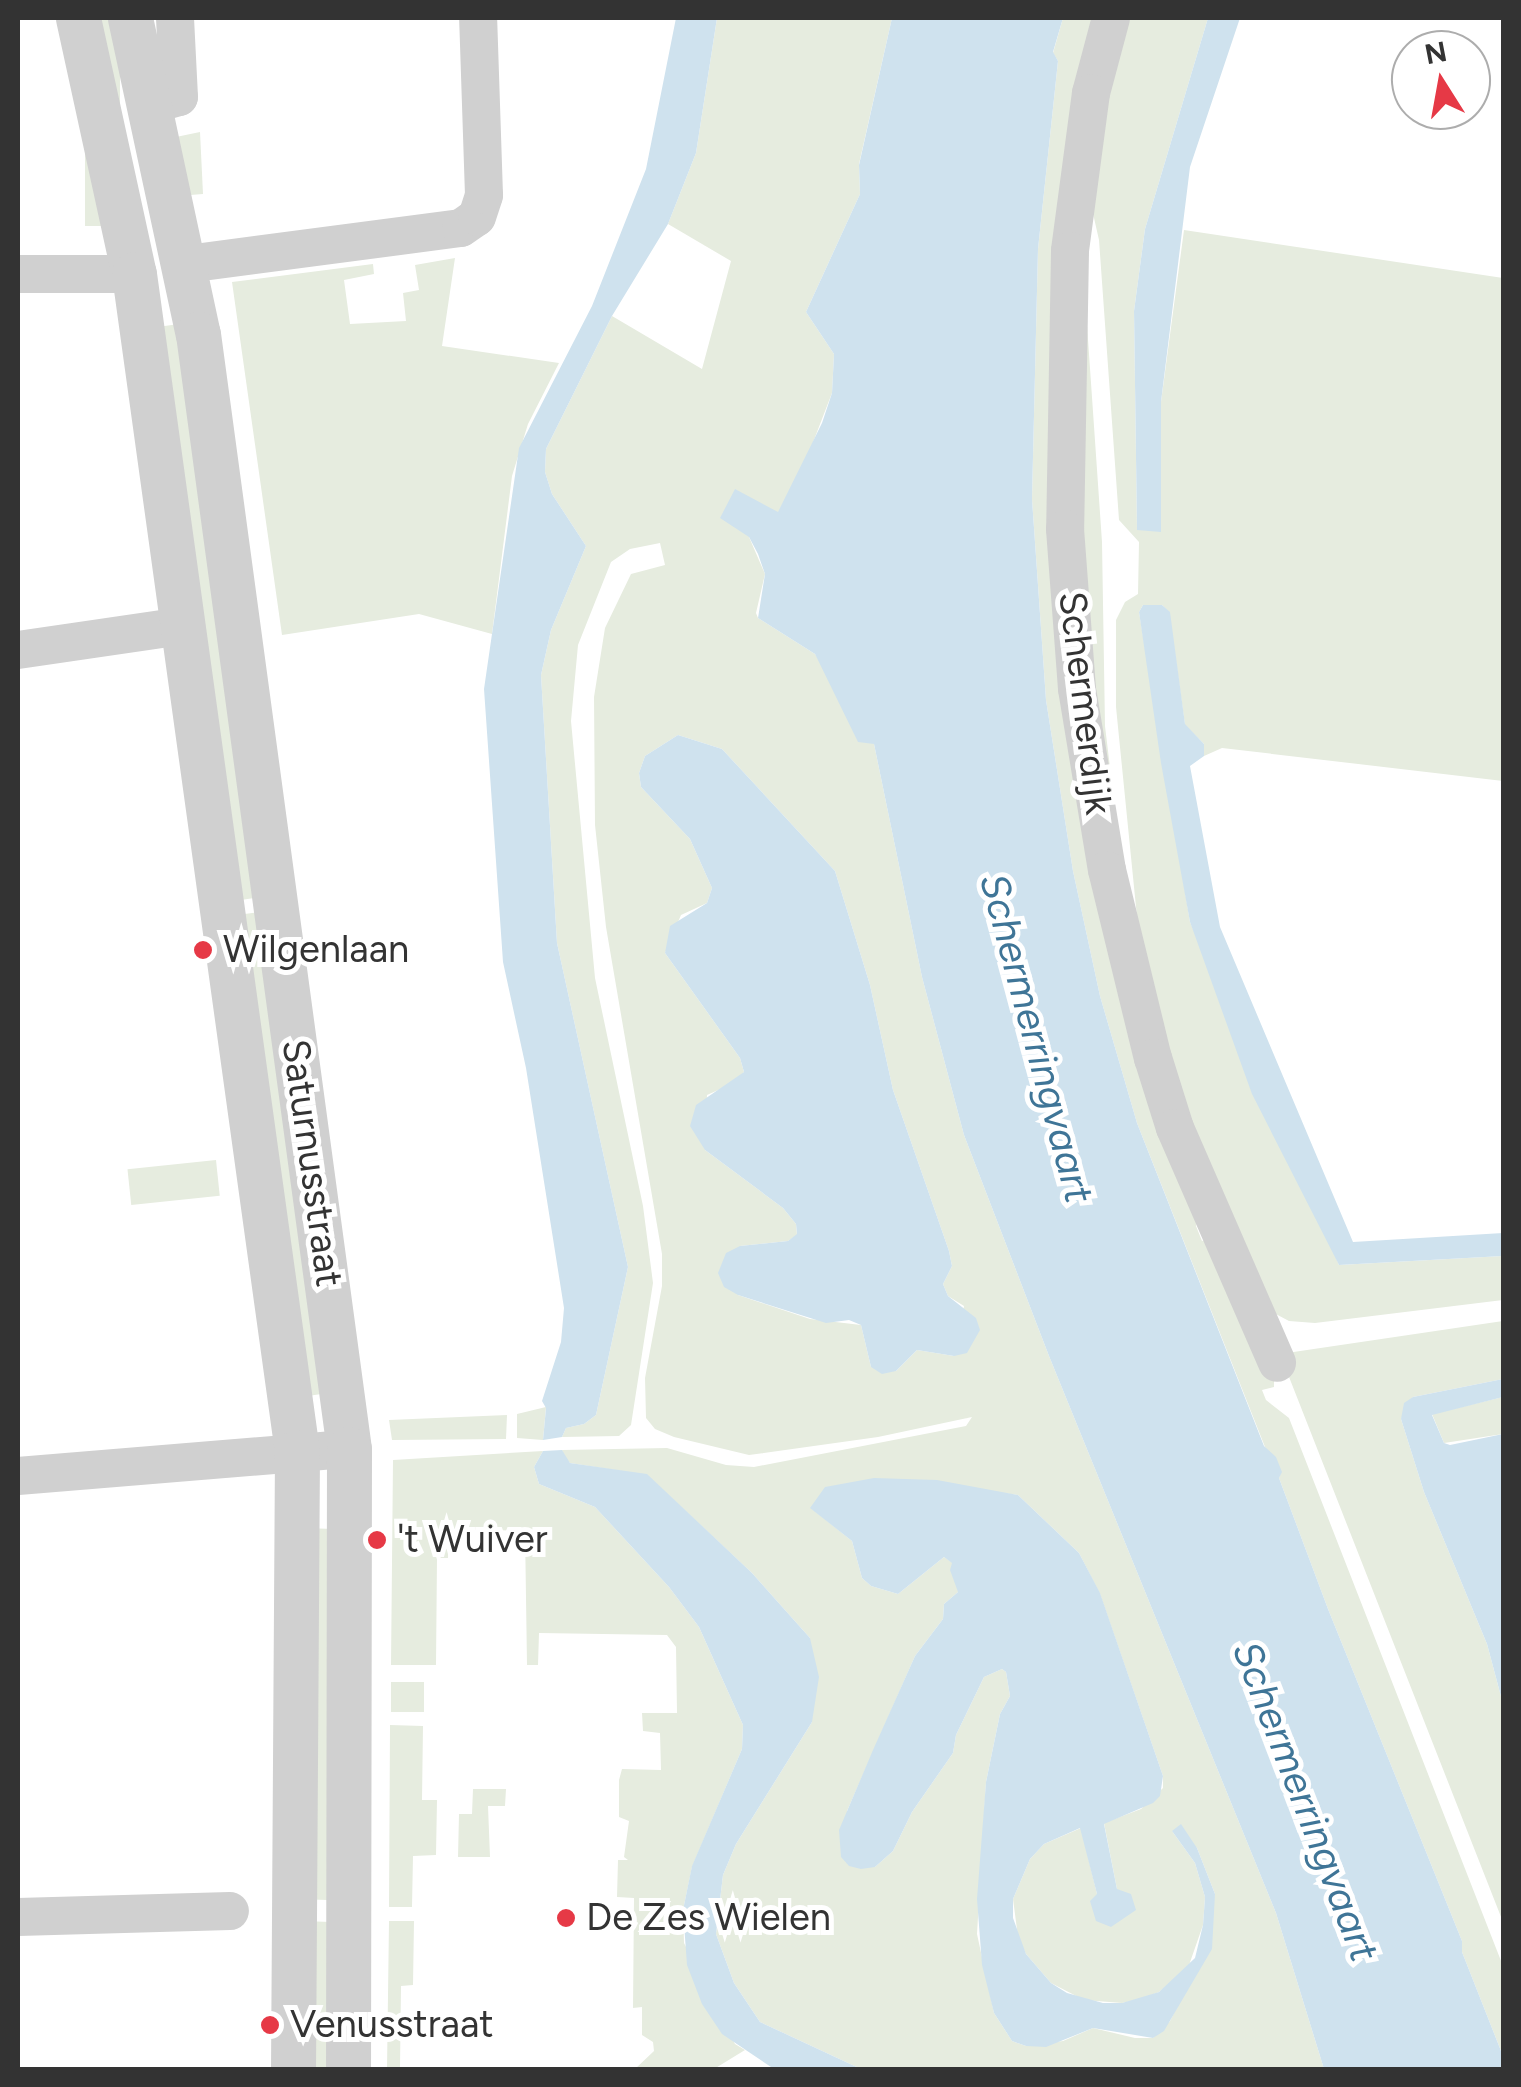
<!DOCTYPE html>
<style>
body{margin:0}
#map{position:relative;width:1521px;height:2087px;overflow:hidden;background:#fff;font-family:Figtree,sans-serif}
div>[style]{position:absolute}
.green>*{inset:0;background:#e6ecdf;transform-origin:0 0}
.water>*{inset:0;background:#cfe2ee}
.minor>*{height:38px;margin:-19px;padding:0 19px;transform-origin:19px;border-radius:19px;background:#d0d0d0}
.tertiary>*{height:45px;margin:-22.5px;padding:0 22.5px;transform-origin:22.5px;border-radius:22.5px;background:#d0d0d0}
.dots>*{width:28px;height:28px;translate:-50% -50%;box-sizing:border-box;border:5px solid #fff;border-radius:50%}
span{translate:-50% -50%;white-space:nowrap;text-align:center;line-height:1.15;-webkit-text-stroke:10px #fff;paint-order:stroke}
.street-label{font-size:38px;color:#333}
.poi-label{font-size:38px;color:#333}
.left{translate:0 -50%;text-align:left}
.water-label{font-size:40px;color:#3f7597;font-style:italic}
.frame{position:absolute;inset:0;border:20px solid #333;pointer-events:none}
.north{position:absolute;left:1391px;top:30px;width:100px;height:100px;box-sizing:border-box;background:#fff;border:2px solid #adadad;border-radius:50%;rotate:349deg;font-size:28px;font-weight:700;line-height:40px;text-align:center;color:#333}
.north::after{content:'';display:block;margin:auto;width:35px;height:45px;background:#e63946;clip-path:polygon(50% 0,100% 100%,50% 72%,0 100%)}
</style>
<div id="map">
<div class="green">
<i style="left:85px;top:18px;width:35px;height:208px"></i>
<i style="clip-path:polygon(evenodd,717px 18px,892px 18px,859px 164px,860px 194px,806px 312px,834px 354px,832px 393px,807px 458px,778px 513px,749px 537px,765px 574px,756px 613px,758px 618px,815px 654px,874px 744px,922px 977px,964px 1135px,1049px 1356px,1276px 1913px,1324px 2069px,861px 2069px,760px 2022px,734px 1983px,716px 1934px,723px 1875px,736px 1844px,812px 1722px,810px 1638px,752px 1573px,647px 1475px,570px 1463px,564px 1457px,562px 1450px,667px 1448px,726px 1465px,754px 1467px,966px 1426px,972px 1417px,878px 1437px,749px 1455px,674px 1437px,655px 1429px,646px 1418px,645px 1378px,662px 1286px,662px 1254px,606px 927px,595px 825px,594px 697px,605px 628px,631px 574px,665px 565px,660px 543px,630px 549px,611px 562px,578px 645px,571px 721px,595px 978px,643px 1206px,653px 1283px,631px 1425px,619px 1436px,562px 1437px,566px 1428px,584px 1424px,596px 1415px,628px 1267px,557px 943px,541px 675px,551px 630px,586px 546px,552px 494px,545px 472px,546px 449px,612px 316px,702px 369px,731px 261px,668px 224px,696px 153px,717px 18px,678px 735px,722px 749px,835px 871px,870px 985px,893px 1090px,949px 1251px,952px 1266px,943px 1284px,948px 1296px,964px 1306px,954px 1356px,917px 1350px,896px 1371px,871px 1367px,861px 1325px,810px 1319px,738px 1295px,740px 1246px,788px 1241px,797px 1235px,796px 1224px,783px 1208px,705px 1150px,707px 1095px,734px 1083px,744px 1072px,740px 1058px,665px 953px,681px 915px,707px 903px,712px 888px,690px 839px,641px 787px,639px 773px,645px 756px,678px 735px,717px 18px,980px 1490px,1018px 1495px,1079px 1553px,1100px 1594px,1163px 1776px,1163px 1788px,1141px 1809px,1104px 1823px,1117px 1889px,1097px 1894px,1081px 1828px,1044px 1844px,1030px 1859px,1013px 1899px,1018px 1937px,1026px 1954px,1051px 1983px,1084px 2000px,1122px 2003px,1141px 1999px,1159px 1992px,1188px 1968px,1203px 1925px,1205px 1897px,1195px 1863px,1172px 1831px,1197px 1848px,1215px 1894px,1189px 1983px,1170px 2021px,1153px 2038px,1135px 2038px,1093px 2028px,1063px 2041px,1026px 2046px,1012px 2041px,994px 2013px,977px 1934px,986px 1782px,1000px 1714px,1010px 1696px,1006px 1672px,1002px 1669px,984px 1677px,956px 1735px,953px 1753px,912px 1812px,893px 1851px,875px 1867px,850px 1866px,847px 1811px,915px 1656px,943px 1619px,944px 1604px,958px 1592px,958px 1584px,953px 1563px,944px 1557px,898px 1594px,871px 1586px,862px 1578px,852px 1541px,811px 1508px,980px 1490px)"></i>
<i style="clip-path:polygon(1063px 18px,1104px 18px,1062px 604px,1199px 1204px,1196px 1226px,1202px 1241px,1208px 1239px,1274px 1380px,1274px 1387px,1262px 1390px,1266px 1400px,1289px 1418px,1503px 1966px,1503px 2056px,1462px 1952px,1462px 1941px,1328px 1609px,1279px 1478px,1281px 1472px,1265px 1447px,1137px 1123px,1100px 996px,1073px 871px,1046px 700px,1032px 499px,1038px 249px,1058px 61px,1053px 53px)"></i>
<i style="clip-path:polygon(1120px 18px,1208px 18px,1145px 229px,1134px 311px,1137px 530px,1160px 459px,1161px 402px,1184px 230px,1503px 278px,1503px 781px,1222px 748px,1204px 756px,1204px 744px,1185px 725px,1169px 612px,1162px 605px,1143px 605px,1139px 612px,1190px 922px,1339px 1265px,1503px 1256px,1503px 1300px,1315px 1323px,1289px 1321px,1272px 1312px,1169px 1091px,1142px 967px,1116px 707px,1116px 620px,1125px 602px,1138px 594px,1139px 542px,1119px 520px,1099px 240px,1087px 187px)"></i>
<i style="clip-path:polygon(200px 132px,203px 194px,190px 195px,176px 137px)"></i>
<i style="clip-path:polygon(1081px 238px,1102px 542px,1105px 726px,1121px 858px,1091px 742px,1072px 365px)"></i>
<i style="clip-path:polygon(455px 258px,442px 346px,559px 363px,528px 424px,512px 476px,492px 634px,419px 614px,282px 635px,232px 282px,373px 264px,374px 274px,344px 280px,350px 324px,406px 321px,403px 293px,419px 290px,415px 265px)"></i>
<i style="left:186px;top:323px;width:579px;height:36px;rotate:82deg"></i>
<i style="left:266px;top:911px;width:486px;height:35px;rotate:82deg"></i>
<i style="left:216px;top:1160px;width:36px;height:89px;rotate:84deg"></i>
<i style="clip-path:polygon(1503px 1321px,1503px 1379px,1413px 1397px,1401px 1419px,1424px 1492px,1487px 1644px,1503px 1704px,1503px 1922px,1280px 1354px)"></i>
<i style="clip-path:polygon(1503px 1397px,1503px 1434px,1444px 1443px,1432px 1414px)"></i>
<i style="clip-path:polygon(546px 1407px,543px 1440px,517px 1438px,517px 1414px)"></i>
<i style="clip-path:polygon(507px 1415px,506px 1439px,392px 1440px,389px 1420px)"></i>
<i style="clip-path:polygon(543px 1451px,534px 1467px,539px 1484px,595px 1507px,669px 1587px,699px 1627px,743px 1725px,742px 1749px,692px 1867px,683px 1910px,684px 1943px,735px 2044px,745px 2050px,714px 2069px,635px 2069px,654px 2051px,653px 2042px,642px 2035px,642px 2007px,633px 2008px,634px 1898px,617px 1897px,618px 1860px,628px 1860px,624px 1857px,629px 1821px,619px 1817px,619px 1780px,622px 1769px,661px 1770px,660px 1733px,643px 1731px,642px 1713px,677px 1713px,676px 1647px,667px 1635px,539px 1633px,538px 1665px,527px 1665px,525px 1531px,449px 1529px,448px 1558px,437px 1558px,436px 1665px,391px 1665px,393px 1460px)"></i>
<i style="left:305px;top:1528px;width:35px;height:371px;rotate:2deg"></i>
<i style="left:391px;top:1682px;width:33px;height:30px"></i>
<i style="clip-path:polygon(390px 1725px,423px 1726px,422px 1800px,437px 1800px,436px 1855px,413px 1856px,412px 1907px,389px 1907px)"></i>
<i style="clip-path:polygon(473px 1789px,506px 1789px,505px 1806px,488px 1806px,490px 1857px,458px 1857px,459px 1814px,472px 1814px)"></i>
<i style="left:302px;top:1921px;width:36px;height:149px;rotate:2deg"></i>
<i style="clip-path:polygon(389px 1921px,414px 1921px,413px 1985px,401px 1986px,400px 2069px,387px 2069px)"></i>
</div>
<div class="water">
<i style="clip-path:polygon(676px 18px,717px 18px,696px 153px,668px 224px,612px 316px,546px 449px,545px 472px,552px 494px,586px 546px,551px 630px,541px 675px,557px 943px,628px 1267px,596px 1415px,584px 1424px,566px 1428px,562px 1437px,543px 1440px,546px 1408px,542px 1401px,561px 1342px,564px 1308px,526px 1068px,503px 962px,484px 689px,519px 448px,592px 306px,646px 169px)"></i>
<i style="clip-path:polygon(892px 18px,1063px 18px,1053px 52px,1058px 61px,1038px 249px,1032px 499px,1046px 700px,1073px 871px,1100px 996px,1137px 1123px,1264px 1446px,1276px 1457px,1282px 1472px,1279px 1478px,1328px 1609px,1462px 1941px,1462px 1952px,1503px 2056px,1503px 2069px,1324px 2069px,1276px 1913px,1049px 1356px,964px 1135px,922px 977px,874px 744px,858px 742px,815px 654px,758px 618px,765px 574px,758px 554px,749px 537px,720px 518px,735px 489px,778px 512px,822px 423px,832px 393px,834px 354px,806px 312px,860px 194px,859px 165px)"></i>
<i style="clip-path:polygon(1208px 18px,1240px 18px,1190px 167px,1161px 402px,1161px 532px,1137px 530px,1134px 311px,1145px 229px)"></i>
<i style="clip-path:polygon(1143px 605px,1162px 605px,1170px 612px,1185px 724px,1204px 744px,1204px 756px,1190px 766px,1220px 927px,1353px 1242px,1503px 1233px,1503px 1256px,1339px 1265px,1252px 1094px,1190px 922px,1161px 763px,1139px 612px)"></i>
<i style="clip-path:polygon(678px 735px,722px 749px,835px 871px,870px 985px,893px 1090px,949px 1251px,952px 1266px,943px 1284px,948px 1296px,976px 1318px,980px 1330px,967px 1353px,954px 1356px,917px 1350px,896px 1371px,882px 1374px,871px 1367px,861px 1325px,849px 1320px,826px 1323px,738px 1295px,724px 1287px,718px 1273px,726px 1253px,740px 1246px,788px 1241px,797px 1234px,796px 1224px,783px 1208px,705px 1150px,690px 1126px,696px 1105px,744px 1072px,740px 1058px,665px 953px,670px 926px,707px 903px,712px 888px,690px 839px,641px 787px,639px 773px,645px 756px)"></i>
<i style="clip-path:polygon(1503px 1379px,1503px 1397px,1432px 1415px,1444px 1443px,1450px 1445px,1503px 1434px,1503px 1704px,1487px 1644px,1424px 1492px,1401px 1419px,1404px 1403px,1413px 1397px)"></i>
<i style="clip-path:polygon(562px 1450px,570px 1463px,647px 1474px,752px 1573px,810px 1638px,819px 1677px,812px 1722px,736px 1844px,723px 1875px,716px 1934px,734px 1983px,760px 2022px,861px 2069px,774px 2069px,722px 2034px,702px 2004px,687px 1965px,683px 1910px,692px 1866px,742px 1749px,743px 1725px,699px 1627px,669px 1587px,595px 1507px,539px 1484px,534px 1467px,543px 1451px)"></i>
<i style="clip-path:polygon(874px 1478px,937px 1480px,1018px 1495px,1079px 1553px,1100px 1593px,1163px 1776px,1160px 1796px,1153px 1803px,1104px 1824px,1117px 1889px,1131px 1894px,1136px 1910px,1111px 1927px,1096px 1921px,1090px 1901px,1097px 1894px,1080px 1828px,1044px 1844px,1030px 1859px,1013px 1899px,1013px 1918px,1026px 1954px,1051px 1983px,1067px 1993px,1103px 2003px,1122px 2003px,1159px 1992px,1195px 1958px,1203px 1925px,1205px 1897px,1195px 1863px,1172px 1831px,1181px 1824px,1197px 1848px,1215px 1894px,1212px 1949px,1164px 2031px,1153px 2038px,1093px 2028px,1046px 2047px,1026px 2046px,1012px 2041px,994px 2013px,982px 1965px,977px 1899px,986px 1782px,1000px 1714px,1010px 1696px,1006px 1672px,1002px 1669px,984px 1677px,956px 1735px,953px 1753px,912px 1812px,893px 1851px,875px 1867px,861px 1869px,849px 1866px,841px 1857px,839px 1830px,873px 1750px,915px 1656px,943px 1619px,944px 1604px,958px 1592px,950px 1570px,952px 1563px,944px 1557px,898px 1594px,871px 1586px,862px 1578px,852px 1541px,810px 1508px,825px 1487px)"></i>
</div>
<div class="minor">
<i style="left:1111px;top:18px;width:78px;rotate:104.9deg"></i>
<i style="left:1091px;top:93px;width:159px;rotate:97.6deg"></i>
<i style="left:1070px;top:251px;width:278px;rotate:91deg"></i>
<i style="left:1065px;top:529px;width:160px;rotate:85.7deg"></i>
<i style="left:1077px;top:689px;width:183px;rotate:80.6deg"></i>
<i style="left:1107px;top:870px;width:194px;rotate:76.3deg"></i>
<i style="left:1153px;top:1058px;width:73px;rotate:72.6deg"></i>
<i style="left:1175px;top:1128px;width:256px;rotate:66.5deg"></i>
<i style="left:151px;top:105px;width:29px;rotate:-16deg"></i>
<i style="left:179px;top:97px;width:79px;rotate:-92.9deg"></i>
<i style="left:187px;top:264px;width:276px;rotate:-7.5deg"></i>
<i style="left:461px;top:228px;width:19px;rotate:-35deg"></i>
<i style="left:477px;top:217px;width:23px;rotate:-72deg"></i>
<i style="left:484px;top:195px;width:177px;rotate:-91.9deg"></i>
<i style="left:18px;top:274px;width:116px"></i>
<i style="left:18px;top:650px;width:166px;rotate:-8.3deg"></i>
<i style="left:18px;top:1476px;width:332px;rotate:-4.7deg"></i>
<i style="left:18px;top:1917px;width:212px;rotate:-1.6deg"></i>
</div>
<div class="tertiary">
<i style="left:78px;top:18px;width:262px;rotate:77.7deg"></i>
<i style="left:134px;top:274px;width:1189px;rotate:82.12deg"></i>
<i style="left:297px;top:1452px;width:618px;rotate:90.37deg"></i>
<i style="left:130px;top:18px;width:323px;rotate:77.9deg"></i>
<i style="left:198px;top:334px;width:1125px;rotate:82.29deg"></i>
<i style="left:349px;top:1449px;width:621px;rotate:90.09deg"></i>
</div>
<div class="dots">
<i style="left:203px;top:950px;background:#e63946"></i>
<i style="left:377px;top:1540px;background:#e63946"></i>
<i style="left:566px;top:1918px;background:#e63946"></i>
<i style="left:270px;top:2025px;background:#e63946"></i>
</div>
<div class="street-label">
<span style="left:1085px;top:703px;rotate:83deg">Schermerdijk</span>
<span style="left:312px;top:1163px;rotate:82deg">Saturnusstraat</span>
</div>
<div class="poi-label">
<span class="left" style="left:223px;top:950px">Wilgenlaan</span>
<span class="left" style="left:397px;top:1540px">'t Wuiver</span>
<span class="left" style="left:586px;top:1918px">De Zes Wielen</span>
<span class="left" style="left:290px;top:2025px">Venusstraat</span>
</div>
<div class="water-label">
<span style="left:1037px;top:1038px;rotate:75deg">Schermerringvaart</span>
<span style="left:1306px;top:1801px;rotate:69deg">Schermerringvaart</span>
</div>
<div class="frame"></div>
<div class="north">N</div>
</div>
